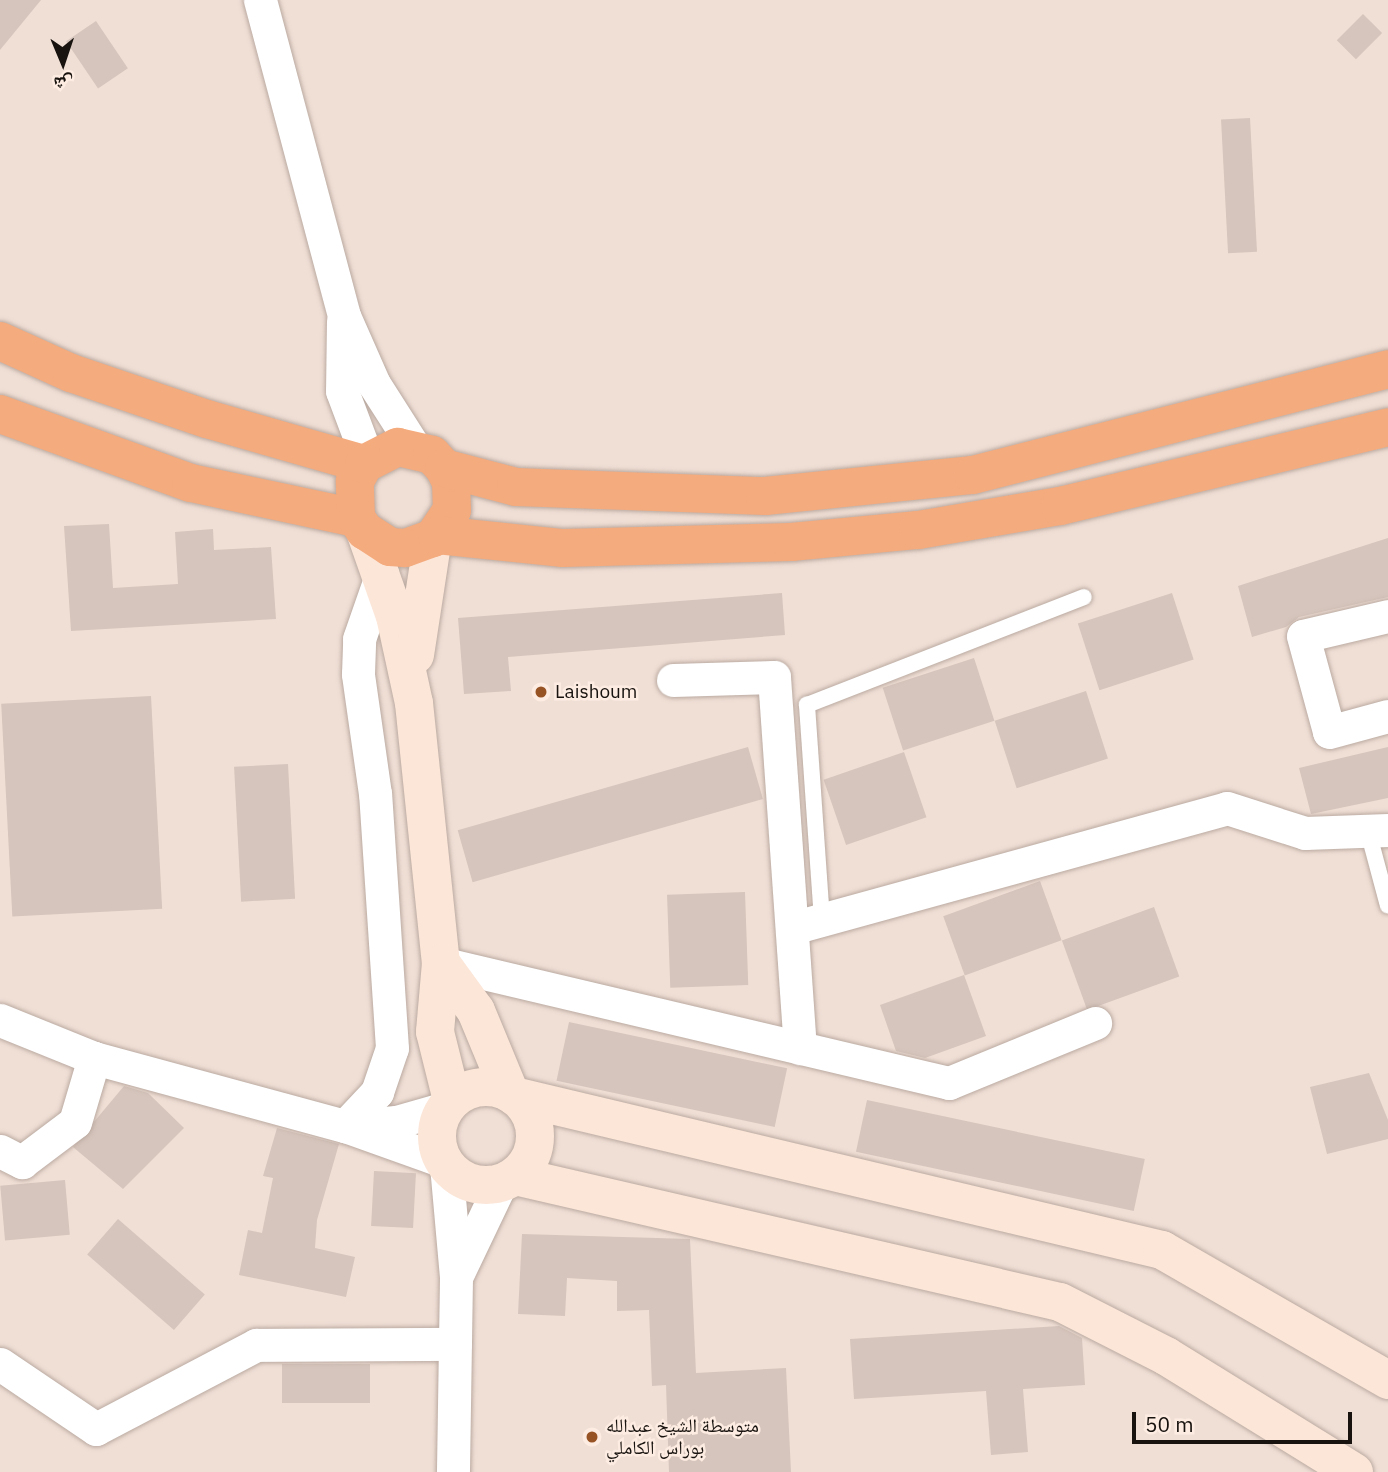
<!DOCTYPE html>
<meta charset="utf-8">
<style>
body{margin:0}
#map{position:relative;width:1388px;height:1472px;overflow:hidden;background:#f0dfd5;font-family:"IBM Plex Sans","Noto Naskh Arabic",sans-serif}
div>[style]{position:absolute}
.building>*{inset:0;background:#d6c5bc;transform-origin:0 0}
.roads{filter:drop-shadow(0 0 2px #baaaa1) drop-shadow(0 0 2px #baaaa1)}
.lane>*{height:16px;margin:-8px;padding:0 8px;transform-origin:8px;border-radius:8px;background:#fff}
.street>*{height:33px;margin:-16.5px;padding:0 16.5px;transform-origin:16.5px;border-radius:16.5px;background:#fff}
.secondary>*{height:38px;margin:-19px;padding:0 19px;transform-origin:19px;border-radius:19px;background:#fce6d8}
.secondary>.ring{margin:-19px;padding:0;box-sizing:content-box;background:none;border:38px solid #fce6d8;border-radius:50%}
.highway>*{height:38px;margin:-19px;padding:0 19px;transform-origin:19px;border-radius:19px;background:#f4ab7e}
.dots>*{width:19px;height:19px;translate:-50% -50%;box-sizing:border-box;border:4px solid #fdece2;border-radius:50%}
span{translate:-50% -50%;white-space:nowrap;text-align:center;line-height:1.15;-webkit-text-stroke:5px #fdece2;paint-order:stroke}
.poi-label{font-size:19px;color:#18130f}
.left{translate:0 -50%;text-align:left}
.north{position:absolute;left:28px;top:28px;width:70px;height:70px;-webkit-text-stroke:5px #fdece2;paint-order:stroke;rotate:178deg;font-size:19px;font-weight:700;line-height:28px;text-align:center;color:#18130f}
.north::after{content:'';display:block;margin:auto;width:24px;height:32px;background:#18130f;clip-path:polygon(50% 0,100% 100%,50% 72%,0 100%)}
.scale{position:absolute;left:1132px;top:1412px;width:220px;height:32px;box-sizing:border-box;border:4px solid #18130f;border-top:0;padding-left:9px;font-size:21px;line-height:24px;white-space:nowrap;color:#18130f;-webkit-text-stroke:5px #fdece2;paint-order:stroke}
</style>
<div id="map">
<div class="building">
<i style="clip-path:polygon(0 0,41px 0,0 50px)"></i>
<i style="left:1363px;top:14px;width:27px;height:37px;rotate:45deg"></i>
<i style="left:96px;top:21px;width:57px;height:36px;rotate:56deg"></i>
<i style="left:1250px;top:118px;width:134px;height:29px;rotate:87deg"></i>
<i style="clip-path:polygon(109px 524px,113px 588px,178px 584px,175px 532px,213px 529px,214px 550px,271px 547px,276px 619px,71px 631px,64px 526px)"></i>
<i style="clip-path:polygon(1388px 538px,1388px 597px,1299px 617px,1286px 627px,1252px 637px,1238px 586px)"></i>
<i style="clip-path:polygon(782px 593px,785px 635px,508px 657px,511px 691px,464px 694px,458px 618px)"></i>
<i style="left:1172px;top:593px;width:70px;height:99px;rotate:72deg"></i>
<i style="left:974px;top:658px;width:66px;height:96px;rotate:72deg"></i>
<i style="left:1086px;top:691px;width:71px;height:96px;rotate:72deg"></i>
<i style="left:151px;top:696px;width:213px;height:150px;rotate:87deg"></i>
<i style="left:748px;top:747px;width:54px;height:302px;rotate:74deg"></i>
<i style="clip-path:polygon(1388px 747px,1388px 798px,1311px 814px,1299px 768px)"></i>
<i style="left:904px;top:752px;width:69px;height:85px;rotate:71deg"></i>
<i style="left:288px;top:764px;width:135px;height:54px;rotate:87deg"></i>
<i style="left:1040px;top:881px;width:63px;height:103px;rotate:70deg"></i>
<i style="left:745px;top:892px;width:93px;height:78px;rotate:88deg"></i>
<i style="left:1154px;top:907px;width:74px;height:98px;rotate:70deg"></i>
<i style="clip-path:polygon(964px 975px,986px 1036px,925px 1058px,896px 1051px,880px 1005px)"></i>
<i style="left:569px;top:1022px;width:223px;height:60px;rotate:12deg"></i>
<i style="clip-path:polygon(1369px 1073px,1388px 1120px,1388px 1139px,1327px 1154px,1310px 1087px)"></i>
<i style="clip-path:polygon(124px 1086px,148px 1093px,184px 1128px,123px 1189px,73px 1147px)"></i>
<i style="left:867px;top:1100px;width:284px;height:53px;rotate:12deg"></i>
<i style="clip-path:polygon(277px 1128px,339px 1144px,317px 1220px,315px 1248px,355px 1257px,346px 1297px,239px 1275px,248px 1230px,262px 1233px,273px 1178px,263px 1176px)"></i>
<i style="left:374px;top:1171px;width:42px;height:55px;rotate:3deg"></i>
<i style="left:65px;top:1180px;width:55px;height:65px;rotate:85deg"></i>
<i style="left:118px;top:1219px;width:115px;height:47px;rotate:41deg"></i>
<i style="clip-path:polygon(522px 1234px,690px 1239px,696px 1373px,786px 1368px,791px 1472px,669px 1472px,666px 1385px,652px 1386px,649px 1310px,617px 1311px,617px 1281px,567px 1278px,565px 1316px,518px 1314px)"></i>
<i style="clip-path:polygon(1059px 1326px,1082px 1338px,1085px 1385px,1023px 1389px,1028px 1452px,991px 1455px,986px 1391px,854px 1399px,850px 1339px)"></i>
<i style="left:282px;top:1364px;width:88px;height:39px"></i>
</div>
<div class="roads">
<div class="lane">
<i style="left:1369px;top:835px;width:73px;rotate:75deg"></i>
<i style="left:822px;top:920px;width:216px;rotate:-94deg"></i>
<i style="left:807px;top:705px;width:297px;rotate:-21.3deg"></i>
</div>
<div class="street">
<i style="left:260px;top:0;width:327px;rotate:75.1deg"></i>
<i style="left:344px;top:316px;width:74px;rotate:66.2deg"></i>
<i style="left:374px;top:384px;width:76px;rotate:57.4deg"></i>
<i style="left:343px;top:321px;width:70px;rotate:90.8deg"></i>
<i style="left:342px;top:391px;width:74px;rotate:69.4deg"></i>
<i style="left:1388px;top:616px;width:87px;rotate:166.8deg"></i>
<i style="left:1303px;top:636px;width:99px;rotate:74.8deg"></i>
<i style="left:1329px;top:732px;width:61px;rotate:-15.2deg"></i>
<i style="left:673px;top:680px;width:101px;rotate:-1.7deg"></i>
<i style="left:774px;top:677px;width:372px;rotate:86deg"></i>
<i style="left:792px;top:928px;width:451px;rotate:-15.4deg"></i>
<i style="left:1227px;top:808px;width:82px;rotate:17.8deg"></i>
<i style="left:1305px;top:833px;width:83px;rotate:-2.1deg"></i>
<i style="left:441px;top:963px;width:522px;rotate:13.29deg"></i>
<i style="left:949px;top:1083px;width:158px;rotate:-22.3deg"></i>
<i style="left:0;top:1020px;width:101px;rotate:22deg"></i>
<i style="left:94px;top:1058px;width:260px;rotate:15.2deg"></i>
<i style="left:345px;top:1126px;width:104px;rotate:19.7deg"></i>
<i style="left:345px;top:1126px;width:47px;rotate:-46.7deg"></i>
<i style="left:377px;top:1092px;width:46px;rotate:-71.2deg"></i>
<i style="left:392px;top:1048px;width:255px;rotate:-93.8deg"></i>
<i style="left:375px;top:794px;width:121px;rotate:-98.1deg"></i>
<i style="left:358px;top:674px;width:35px;rotate:-88deg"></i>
<i style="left:359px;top:639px;width:70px;rotate:-70.8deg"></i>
<i style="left:351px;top:1126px;width:45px;rotate:-5.1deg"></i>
<i style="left:396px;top:1122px;width:51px;rotate:-15.9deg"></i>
<i style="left:0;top:1151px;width:25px;rotate:27deg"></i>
<i style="left:22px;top:1162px;width:66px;rotate:-37deg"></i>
<i style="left:75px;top:1122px;width:67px;rotate:-73.5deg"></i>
<i style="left:446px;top:1165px;width:113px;rotate:84.9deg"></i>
<i style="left:456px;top:1278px;width:194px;rotate:90.9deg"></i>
<i style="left:458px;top:1273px;width:100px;rotate:-64.5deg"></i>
<i style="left:0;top:1364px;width:116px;rotate:34.1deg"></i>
<i style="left:96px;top:1429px;width:181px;rotate:-27.7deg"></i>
<i style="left:256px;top:1345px;width:199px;rotate:-0.3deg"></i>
</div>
<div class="secondary">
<i style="left:365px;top:531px;width:90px;rotate:70.6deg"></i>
<i style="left:395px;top:616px;width:89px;rotate:77.7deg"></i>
<i style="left:414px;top:703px;width:261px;rotate:84.1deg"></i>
<i style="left:441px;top:963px;width:69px;rotate:95deg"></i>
<i style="left:435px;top:1032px;width:70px;rotate:76deg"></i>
<i style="left:415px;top:655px;width:118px;rotate:-81.3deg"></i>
<i style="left:441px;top:963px;width:59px;rotate:53.9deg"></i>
<i style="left:476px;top:1011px;width:89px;rotate:67.5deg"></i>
<i class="ring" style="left:437px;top:1087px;width:60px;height:60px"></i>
<i style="left:514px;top:1096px;width:666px;rotate:13.37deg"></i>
<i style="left:1162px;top:1250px;width:261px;rotate:29.9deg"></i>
<i style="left:515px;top:1176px;width:559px;rotate:13.02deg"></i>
<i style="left:1060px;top:1302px;width:119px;rotate:27deg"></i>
<i style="left:1166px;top:1356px;width:221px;rotate:31.7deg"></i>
</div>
<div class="highway">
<i style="left:0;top:341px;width:78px;rotate:24.3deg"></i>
<i style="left:71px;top:373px;width:144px;rotate:18.7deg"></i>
<i style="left:207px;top:419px;width:163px;rotate:16deg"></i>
<i style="left:0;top:414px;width:203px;rotate:19.9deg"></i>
<i style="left:191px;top:483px;width:169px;rotate:12deg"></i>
<i style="left:444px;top:468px;width:16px;rotate:63deg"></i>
<i style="left:451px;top:482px;width:28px;rotate:88deg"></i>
<i style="left:452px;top:510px;width:34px;rotate:124deg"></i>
<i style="left:433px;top:538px;width:30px;rotate:160deg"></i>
<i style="left:405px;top:548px;width:15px;rotate:-176deg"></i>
<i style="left:390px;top:547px;width:30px;rotate:-147deg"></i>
<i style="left:365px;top:531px;width:16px;rotate:-125deg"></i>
<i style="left:356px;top:518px;width:37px;rotate:-92deg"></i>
<i style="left:355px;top:481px;width:19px;rotate:-62deg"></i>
<i style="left:364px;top:464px;width:38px;rotate:-27deg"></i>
<i style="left:398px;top:447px;width:35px;rotate:13deg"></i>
<i style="left:432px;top:455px;width:18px;rotate:47deg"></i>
<i style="left:444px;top:468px;width:74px;rotate:14.8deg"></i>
<i style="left:516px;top:487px;width:249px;rotate:2.1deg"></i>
<i style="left:765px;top:496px;width:209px;rotate:-5.8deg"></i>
<i style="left:973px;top:475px;width:428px;rotate:-14.3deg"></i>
<i style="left:437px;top:535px;width:127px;rotate:5.9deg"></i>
<i style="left:563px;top:548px;width:228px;rotate:-1.5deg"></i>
<i style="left:791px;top:542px;width:128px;rotate:-5.4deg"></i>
<i style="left:918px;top:530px;width:144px;rotate:-9.6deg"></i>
<i style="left:1060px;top:506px;width:337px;rotate:-13.5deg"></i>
</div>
</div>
<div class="dots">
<i style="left:541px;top:692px;background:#975324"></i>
<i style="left:592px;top:1437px;background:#975324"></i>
</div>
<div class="poi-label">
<span class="left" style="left:555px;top:692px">Laishoum</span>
<span class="left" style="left:606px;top:1437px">متوسطة الشيخ عبدالله<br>بوراس الكاملي</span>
</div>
<div class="north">ش</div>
<div class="scale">50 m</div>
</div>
